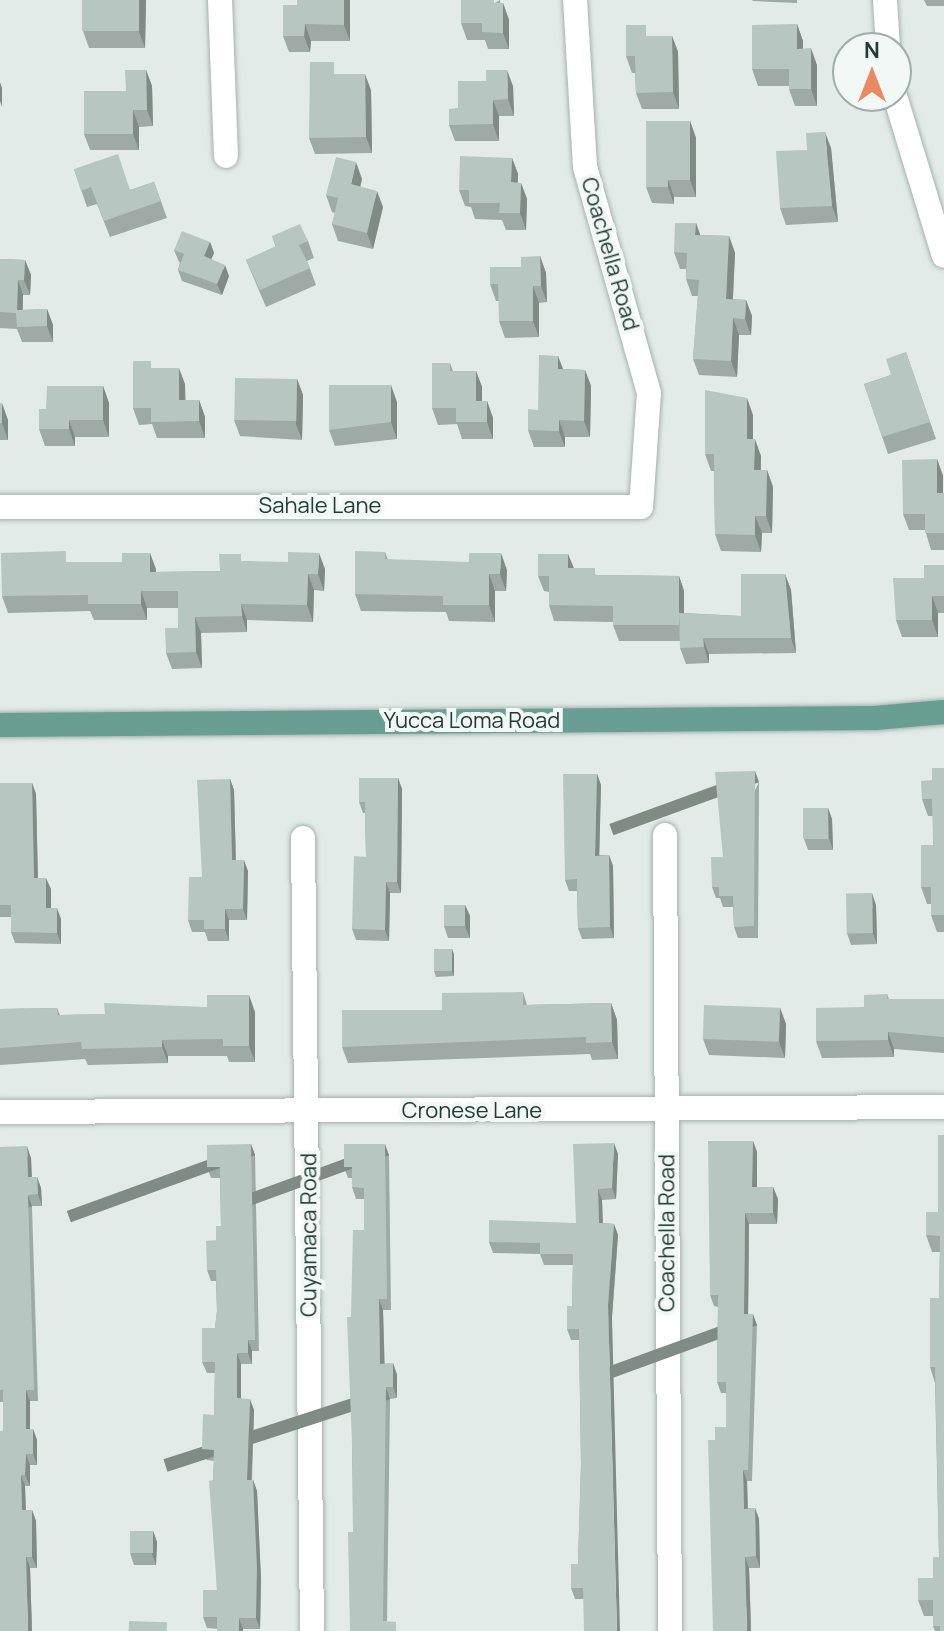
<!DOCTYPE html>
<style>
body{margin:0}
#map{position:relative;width:944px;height:1631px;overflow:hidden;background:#e2ebe7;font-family:Manrope,sans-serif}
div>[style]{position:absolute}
.roads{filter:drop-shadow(0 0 2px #a5b3ae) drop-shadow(0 0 2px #a5b3ae)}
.minor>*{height:24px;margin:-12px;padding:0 12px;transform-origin:12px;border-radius:12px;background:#fff}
.major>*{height:24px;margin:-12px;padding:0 12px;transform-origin:12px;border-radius:12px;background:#699e93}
.wall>*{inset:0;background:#9daaa5}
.shaded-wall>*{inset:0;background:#808b86;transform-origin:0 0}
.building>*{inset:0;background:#b7c6c0;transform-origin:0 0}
span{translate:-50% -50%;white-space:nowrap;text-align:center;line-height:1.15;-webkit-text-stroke:8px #f2f8f5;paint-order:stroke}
.street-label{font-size:22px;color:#233b36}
.north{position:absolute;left:832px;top:32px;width:80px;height:80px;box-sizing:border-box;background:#f2f8f5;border:2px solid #9faca9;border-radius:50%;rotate:0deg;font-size:22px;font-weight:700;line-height:32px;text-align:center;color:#233b36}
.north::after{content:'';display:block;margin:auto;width:28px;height:36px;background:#ea8861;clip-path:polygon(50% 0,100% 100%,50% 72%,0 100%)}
</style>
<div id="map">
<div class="roads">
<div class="minor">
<i style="left:220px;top:0;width:156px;rotate:87.8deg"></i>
<i style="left:885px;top:0;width:48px;rotate:86.4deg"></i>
<i style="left:895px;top:96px;width:167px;rotate:73deg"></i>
<i style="left:0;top:507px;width:641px"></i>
<i style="left:641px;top:507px;width:114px;rotate:-86deg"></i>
<i style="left:649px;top:393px;width:235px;rotate:-105.8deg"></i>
<i style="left:585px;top:167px;width:167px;rotate:-93.4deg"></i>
<i style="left:665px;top:835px;width:796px;rotate:89.64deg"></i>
<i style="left:303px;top:838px;width:793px;rotate:89.35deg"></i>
<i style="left:0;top:1112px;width:944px;rotate:-0.3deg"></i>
</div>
<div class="major">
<i style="left:0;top:725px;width:875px;rotate:-0.46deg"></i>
<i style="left:875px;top:718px;width:69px;rotate:-5deg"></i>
</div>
</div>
<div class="wall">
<i style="clip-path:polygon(146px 0,145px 48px,89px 48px,83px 31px)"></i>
<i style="clip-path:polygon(297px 0,350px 0,350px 41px,311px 41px,310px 52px,289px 52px,283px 36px,297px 5px)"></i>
<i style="clip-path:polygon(500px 0,500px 3px,503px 3px,509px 20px,509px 49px,488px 49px,485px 40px,467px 40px,461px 23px)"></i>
<i style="clip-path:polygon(752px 0,797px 0,797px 3px,753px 1px)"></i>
<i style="clip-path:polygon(924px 0,944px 0,944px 6px,927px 6px)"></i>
<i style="clip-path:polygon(797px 24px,803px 41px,803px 49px,817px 65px,817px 106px,795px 106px,789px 89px,789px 86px,758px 86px,752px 69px)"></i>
<i style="clip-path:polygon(650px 36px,672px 36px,678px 52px,679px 109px,642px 109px,636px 93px,635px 73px,632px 73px,626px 56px)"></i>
<i style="clip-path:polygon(146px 70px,152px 86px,153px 126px,139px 127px,139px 150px,90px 150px,84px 134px)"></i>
<i style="clip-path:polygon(339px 74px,371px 90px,372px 153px,315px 154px,309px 138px)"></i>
<i style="clip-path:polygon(513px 86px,514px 116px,499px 116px,499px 141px,455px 141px,449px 125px,458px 108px)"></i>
<i style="clip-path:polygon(690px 121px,696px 138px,696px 197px,674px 197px,674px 204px,652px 203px,646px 187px)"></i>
<i style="clip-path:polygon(831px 148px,838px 222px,786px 225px,780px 208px)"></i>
<i style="clip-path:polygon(512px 158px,518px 174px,518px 183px,521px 183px,527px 199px,526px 230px,506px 230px,502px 220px,475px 219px,471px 207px,465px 206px,459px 190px)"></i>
<i style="clip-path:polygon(74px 169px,130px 190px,154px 182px,167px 218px,110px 237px,97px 204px,87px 207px)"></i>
<i style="clip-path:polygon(362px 179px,360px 187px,383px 207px,373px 249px,338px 241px,332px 224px,335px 213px,332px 212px,326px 195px)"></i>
<i style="clip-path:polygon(696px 223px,700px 235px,729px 236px,735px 253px,733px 299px,746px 300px,752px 316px,751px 335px,739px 335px,737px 377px,699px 375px,693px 359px,698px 296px,692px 296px,686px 279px,686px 269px,680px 269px,674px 252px)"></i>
<i style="clip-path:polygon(272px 236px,308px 241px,314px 258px,307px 261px,316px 285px,266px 307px,246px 260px,276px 247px)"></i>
<i style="clip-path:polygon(210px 242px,214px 253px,211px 259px,229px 276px,222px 295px,182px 281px,178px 270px,180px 262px,179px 262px,174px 250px)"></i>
<i style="clip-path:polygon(540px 256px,546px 273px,547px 302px,539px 303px,539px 337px,505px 338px,499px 321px,499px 301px,496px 301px,490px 284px)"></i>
<i style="clip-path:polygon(0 259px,25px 260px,31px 275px,30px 295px,23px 295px,23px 310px,47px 309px,53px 325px,53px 342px,22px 342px,17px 329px,0 328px)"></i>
<i style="clip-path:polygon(906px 352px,936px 439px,888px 454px,864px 384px,891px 375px)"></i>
<i style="clip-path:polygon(558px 356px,563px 369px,585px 370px,591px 386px,590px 437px,565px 437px,565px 447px,534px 447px,528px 430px,538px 410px)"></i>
<i style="clip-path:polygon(450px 363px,453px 371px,476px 371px,482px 387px,482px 401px,487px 401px,493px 418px,493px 439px,462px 439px,457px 424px,438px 425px,432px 408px)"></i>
<i style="clip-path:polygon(153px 368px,185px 384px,185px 400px,199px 400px,205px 417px,205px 438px,157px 438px,152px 424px,139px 425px,133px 408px)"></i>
<i style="clip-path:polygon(297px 379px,303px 395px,302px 440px,240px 436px,234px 420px)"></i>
<i style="clip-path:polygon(103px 386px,109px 403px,109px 437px,75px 437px,75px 446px,45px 446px,39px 429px,46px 409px)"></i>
<i style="clip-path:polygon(397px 402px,397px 439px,335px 446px,329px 430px)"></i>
<i style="clip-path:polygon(0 403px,8px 420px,8px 440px,0 440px)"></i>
<i style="clip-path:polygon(753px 415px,753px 439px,761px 456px,761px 470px,767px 470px,773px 487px,772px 533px,762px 533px,761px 552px,721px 551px,715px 534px,714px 471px,711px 471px,705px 454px)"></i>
<i style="clip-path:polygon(937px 459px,943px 476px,943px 493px,944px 493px,944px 550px,931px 550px,925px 530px,909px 530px,903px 514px)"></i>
<i style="clip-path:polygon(385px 552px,388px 560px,507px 570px,506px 591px,495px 591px,495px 622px,449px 621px,446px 612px,361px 611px,355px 594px)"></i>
<i style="clip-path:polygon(150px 553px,156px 572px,220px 571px,244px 561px,325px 569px,324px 591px,314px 590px,313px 622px,247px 620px,247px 632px,201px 633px,202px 668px,172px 669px,166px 653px,178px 628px,178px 608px,147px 608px,147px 620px,94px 620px,90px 611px,8px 613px,2px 596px,70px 562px,122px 562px)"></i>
<i style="clip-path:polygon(568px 554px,574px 568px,597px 575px,679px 576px,684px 591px,684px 613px,741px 616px,785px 574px,791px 590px,796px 653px,709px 654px,709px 663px,686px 664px,680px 648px,680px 641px,619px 641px,613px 625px,613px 622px,554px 621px,549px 605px,549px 592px,544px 591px,538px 576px)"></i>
<i style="clip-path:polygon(944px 565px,944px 613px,938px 613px,938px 637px,902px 637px,896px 620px,924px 578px)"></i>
<i style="clip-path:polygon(944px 768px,944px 932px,937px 932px,931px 915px,931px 904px,927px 904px,921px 887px,933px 845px,933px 816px,928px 816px,922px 799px,932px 780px)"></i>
<i style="clip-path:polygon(597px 774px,601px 785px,599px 855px,609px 855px,613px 866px,614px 938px,582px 939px,578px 928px,577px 891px,569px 891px,565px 880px)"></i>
<i style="clip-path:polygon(398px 778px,402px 789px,401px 893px,390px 893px,389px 941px,356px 940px,352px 929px,366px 857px,365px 813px,363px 813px,359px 802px)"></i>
<i style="clip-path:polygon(230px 779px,234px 790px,236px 860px,248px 871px,247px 920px,229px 920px,229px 941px,208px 941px,205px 932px,192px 932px,188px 920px,202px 877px)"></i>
<i style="clip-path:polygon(759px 782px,758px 938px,738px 938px,734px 927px,733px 907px,723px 907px,720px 898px,716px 898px,712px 887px,723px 857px)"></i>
<i style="clip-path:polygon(0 783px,32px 783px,36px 794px,38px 878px,51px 889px,51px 908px,61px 919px,61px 944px,15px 943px,11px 932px,11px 917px,0 917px)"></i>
<i style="clip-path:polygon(828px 808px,832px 819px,833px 850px,808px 850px,804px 839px)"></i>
<i style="clip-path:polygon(465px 905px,470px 916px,470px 938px,448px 938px,444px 926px)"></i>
<i style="clip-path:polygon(876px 905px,877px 944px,851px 945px,847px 933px)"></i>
<i style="clip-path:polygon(452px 949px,454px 955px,454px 976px,436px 977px,434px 971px)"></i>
<i style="clip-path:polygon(523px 992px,527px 1005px,611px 1003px,617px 1020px,618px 1059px,592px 1060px,590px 1054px,348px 1063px,342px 1047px,442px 1010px)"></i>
<i style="clip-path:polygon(887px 994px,889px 999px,944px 999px,944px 1053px,894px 1049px,894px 1057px,822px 1058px,816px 1041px,864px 1007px)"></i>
<i style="clip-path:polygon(57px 1008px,60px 1015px,255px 1012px,255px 1062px,229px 1062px,227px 1056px,168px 1056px,168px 1063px,88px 1065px,85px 1059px,0 1065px,0 1009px)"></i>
<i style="clip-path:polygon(780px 1008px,786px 1024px,785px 1058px,709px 1055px,703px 1039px)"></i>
<i style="clip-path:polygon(944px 1135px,944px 1631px,935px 1631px,933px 1626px,933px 1616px,924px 1616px,918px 1600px,933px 1578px,939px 1557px,935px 1383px,930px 1367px,939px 1298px,940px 1252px,932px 1252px,926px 1235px,938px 1212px)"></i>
<i style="clip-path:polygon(753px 1141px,757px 1152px,757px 1187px,773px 1187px,778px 1199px,777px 1224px,749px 1224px,748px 1314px,757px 1325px,752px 1481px,747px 1481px,748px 1508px,755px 1508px,759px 1519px,760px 1568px,749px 1568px,751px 1631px,715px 1440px,726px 1427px,726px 1393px,721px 1393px,717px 1382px,718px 1307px,714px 1306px,710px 1295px)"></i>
<i style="clip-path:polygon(251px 1144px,255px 1155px,259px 1351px,252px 1351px,252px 1364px,241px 1364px,241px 1398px,254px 1410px,252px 1480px,253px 1480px,257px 1491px,261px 1580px,260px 1629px,243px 1629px,243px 1631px,207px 1628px,203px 1617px,217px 1590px,213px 1480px,214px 1461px,207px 1460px,202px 1449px,214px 1415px,215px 1373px,207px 1373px,202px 1362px,215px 1328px,217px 1311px,216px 1281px,211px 1281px,207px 1270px,221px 1226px,220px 1178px,211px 1178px,207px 1167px)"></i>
<i style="clip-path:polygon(0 1147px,31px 1158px,32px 1177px,37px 1177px,41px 1188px,42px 1206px,32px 1206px,38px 1401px,30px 1401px,30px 1429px,33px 1429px,37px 1440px,37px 1465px,30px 1465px,30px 1486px,25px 1486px,26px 1510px,32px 1510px,36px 1521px,37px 1568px,30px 1568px,32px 1631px,3px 1431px,3px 1402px,0 1402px)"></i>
<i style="clip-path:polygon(618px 1154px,616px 1199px,602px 1200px,603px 1223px,614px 1224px,618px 1235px,612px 1317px,584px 1599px,575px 1599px,571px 1588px,578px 1564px,581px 1464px,579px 1340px,571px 1340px,567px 1329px,572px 1306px,573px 1265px,544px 1265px,540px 1254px,493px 1253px,489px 1242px,576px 1223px)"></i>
<i style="clip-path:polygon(389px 1155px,391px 1310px,383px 1310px,384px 1364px,393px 1363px,397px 1375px,397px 1398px,390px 1399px,387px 1621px,350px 1631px,353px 1532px,351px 1317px,364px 1230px,364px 1199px,356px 1199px,352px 1187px,352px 1178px,348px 1178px,344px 1167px)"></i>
<i style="clip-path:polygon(153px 1531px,157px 1542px,156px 1565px,134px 1565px,130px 1553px)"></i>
</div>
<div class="shaded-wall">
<i style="clip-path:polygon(139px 0,146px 0,145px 48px,139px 32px)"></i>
<i style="clip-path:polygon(344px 0,350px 0,350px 41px,344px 25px)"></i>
<i style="clip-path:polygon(503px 3px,509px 20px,509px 49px,503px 33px)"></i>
<i style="clip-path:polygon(305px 24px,311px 41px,310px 52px,304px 36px)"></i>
<i style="clip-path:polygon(797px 24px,803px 41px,803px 65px,797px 49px)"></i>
<i style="clip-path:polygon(672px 36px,678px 52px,679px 109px,673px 92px)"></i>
<i style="clip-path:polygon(811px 48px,817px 65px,817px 106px,811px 89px)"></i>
<i style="clip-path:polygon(146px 70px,152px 86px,153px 126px,147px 110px)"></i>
<i style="clip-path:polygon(507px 70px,513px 86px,514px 116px,508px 99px)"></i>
<i style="clip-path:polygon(365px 74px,371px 90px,372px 153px,366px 137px)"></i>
<i style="clip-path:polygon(0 82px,2px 88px,2px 107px,0 101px)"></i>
<i style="clip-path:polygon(493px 100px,499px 116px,499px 141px,493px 124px)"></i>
<i style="clip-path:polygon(133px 110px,139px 127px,139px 150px,133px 134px)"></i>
<i style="clip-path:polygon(690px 121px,696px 138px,696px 197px,690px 180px)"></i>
<i style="clip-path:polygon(825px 132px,831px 148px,838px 222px,832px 206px)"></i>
<i style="clip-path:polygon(512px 158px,518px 174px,517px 199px,511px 182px)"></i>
<i style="clip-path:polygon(356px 162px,362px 179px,357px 201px,351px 184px)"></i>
<i style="clip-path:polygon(668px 180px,674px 197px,674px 204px,668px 187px)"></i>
<i style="clip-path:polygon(521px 183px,527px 199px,526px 230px,520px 213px)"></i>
<i style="clip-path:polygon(377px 191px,383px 207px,373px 249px,367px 233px)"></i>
<i style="clip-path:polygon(696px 223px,702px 240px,695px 235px)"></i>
<i style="clip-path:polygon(729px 236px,735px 253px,732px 315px,726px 299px)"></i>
<i style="clip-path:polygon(210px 242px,214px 253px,208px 267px,204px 256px)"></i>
<i style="clip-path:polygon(540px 256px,546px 273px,547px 302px,541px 286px)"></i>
<i style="clip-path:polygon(25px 260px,31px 275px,30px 295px,24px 280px)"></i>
<i style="clip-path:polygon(225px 265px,229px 276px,222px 295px,217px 284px)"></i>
<i style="clip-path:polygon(18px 280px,23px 295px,22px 326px,17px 310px)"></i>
<i style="clip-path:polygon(533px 286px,539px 303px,539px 337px,533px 321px)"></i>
<i style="clip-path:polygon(746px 300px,752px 316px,751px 335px,745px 319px)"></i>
<i style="clip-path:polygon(47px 309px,53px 325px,53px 342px,47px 326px)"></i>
<i style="clip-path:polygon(733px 318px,739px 335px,737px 377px,731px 361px)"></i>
<i style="clip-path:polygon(558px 356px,564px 372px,558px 369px)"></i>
<i style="clip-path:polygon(179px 368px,185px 384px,186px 417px,179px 400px)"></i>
<i style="clip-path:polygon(585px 370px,591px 386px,590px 437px,584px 421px)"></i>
<i style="clip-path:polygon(476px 371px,482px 387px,482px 418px,476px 401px)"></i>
<i style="clip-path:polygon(297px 379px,303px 395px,302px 440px,296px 424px)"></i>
<i style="clip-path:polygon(391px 385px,397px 402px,397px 439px,391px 422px)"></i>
<i style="clip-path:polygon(103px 386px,109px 403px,109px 437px,103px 420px)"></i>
<i style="clip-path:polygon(747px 398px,753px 415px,753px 456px,747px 439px)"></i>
<i style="clip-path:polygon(199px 400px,205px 417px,205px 438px,199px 421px)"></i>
<i style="clip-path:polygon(487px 401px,493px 418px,493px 439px,487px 422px)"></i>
<i style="clip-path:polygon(2px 403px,8px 420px,8px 440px,2px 423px)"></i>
<i style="clip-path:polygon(69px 420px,75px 437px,75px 446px,69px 429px)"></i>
<i style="clip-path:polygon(559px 420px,565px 437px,565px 447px,559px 431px)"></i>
<i style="clip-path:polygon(755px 439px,761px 456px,760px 487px,754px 470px)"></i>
<i style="clip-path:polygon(937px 459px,943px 476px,943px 510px,937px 493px)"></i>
<i style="clip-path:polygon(767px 470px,773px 487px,772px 533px,766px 516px)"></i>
<i style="clip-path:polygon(755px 516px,762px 533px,761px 552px,755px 535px)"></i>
<i style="clip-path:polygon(150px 553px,156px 569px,156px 588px,150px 572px)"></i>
<i style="clip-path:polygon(319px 553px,325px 569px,324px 591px,318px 574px)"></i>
<i style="clip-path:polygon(501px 553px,507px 570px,506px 591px,500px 574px)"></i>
<i style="clip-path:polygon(568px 554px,574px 569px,568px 568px)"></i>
<i style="clip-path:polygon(308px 574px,314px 590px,313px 622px,307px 605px)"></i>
<i style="clip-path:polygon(489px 574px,495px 591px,495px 622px,489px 605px)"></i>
<i style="clip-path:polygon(785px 574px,791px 590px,796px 653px,791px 638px)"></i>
<i style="clip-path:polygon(679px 576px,684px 591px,684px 641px,679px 625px)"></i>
<i style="clip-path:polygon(141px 591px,147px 608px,147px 620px,141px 604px)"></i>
<i style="clip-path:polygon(932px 596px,938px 613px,938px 637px,932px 620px)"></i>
<i style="clip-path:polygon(241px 604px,247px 620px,247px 632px,242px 616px)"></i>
<i style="clip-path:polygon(195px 617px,201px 633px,202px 668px,196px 652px)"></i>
<i style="clip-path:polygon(703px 638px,709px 654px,709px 663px,704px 647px)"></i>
<i style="left:755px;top:771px;width:12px;height:155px;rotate:70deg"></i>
<i style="clip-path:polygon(597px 774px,601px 785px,599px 867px,595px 856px)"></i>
<i style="clip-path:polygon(398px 778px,402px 789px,401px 893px,397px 882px)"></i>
<i style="clip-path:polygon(230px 779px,234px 790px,236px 871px,232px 860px)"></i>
<i style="clip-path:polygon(32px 783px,36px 794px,38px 889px,34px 878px)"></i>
<i style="clip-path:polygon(828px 808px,832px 819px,833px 850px,829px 838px)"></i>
<i style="clip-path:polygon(609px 855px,613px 866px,614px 938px,610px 927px)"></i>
<i style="clip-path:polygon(244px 860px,248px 871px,247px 920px,243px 909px)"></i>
<i style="clip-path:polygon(46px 878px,51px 889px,51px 919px,46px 908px)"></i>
<i style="clip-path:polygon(386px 882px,390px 893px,389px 941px,385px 930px)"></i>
<i style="clip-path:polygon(872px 893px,876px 905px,877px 944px,873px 933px)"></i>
<i style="clip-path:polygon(465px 905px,470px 916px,470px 938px,465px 926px)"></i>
<i style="clip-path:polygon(57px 908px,61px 919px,61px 944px,57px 933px)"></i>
<i style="clip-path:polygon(225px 909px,229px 920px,229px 941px,225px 929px)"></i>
<i style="clip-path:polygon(452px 949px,454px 955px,454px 976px,452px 971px)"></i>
<i style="clip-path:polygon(249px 995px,255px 1012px,255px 1062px,249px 1046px)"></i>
<i style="clip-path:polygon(611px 1003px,617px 1020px,618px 1059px,612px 1042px)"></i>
<i style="clip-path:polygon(780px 1008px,786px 1024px,785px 1058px,779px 1042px)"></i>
<i style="clip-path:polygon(888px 1032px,894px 1049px,894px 1057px,888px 1040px)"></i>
<i style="clip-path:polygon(162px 1040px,168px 1056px,168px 1063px,162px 1047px)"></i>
<i style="clip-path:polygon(753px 1141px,757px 1152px,757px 1198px,752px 1187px)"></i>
<i style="clip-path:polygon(614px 1143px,618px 1154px,616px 1199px,612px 1188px)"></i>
<i style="left:251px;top:1144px;width:12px;height:196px;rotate:70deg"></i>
<i style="left:385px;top:1144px;width:12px;height:155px;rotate:70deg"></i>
<i style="clip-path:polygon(27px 1146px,31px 1158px,32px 1188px,28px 1177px)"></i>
<i style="clip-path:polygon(37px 1177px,41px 1188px,42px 1206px,38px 1194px)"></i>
<i style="clip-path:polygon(773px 1187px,778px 1199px,777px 1224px,773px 1213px)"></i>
<i style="clip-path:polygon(598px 1189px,602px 1200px,603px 1235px,599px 1223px)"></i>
<i style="left:28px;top:1195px;width:12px;height:195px;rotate:70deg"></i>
<i style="clip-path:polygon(745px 1213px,749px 1224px,748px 1325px,744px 1314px)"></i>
<i style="clip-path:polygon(614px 1224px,618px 1235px,612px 1317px,620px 1631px,617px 1631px,608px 1305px)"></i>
<i style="clip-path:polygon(379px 1299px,383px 1310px,385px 1375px,380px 1364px)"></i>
<i style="left:753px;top:1314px;width:12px;height:156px;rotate:70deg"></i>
<i style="clip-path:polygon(248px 1340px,252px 1351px,252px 1364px,248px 1353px)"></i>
<i style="clip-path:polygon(237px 1353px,241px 1364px,241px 1409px,237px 1398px)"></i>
<i style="clip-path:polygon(393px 1363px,397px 1375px,397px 1398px,393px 1387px)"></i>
<i style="left:386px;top:1387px;width:13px;height:234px;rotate:72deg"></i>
<i style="clip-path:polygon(26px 1390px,30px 1401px,30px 1440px,26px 1429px)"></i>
<i style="clip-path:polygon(250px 1399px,254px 1410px,251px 1491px,247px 1480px)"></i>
<i style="clip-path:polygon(33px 1429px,37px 1440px,37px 1465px,33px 1454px)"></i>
<i style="clip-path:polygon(26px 1454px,30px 1465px,30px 1486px,25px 1475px)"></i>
<i style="clip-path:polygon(743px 1470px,747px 1481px,748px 1520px,744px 1509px)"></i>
<i style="clip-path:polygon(21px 1475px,25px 1486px,26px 1521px,22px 1510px)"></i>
<i style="clip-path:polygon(253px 1480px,257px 1491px,261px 1580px,260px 1629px,256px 1618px)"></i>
<i style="clip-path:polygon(755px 1508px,759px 1519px,760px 1568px,756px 1556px)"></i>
<i style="clip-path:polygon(32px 1510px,36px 1521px,37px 1568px,32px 1557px)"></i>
<i style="clip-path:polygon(153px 1531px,157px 1542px,156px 1565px,152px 1554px)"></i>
<i style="clip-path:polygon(26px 1557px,30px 1568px,32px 1631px,28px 1631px)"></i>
<i style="clip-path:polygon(745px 1557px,749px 1568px,751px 1631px,747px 1631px)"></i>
<i style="clip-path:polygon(239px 1618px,243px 1629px,243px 1631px,239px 1631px)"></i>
</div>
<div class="building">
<i style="left:82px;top:0;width:57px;height:31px"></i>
<i style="clip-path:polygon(297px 0,344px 0,344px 25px,305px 24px,304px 36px,283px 36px,283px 5px,297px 5px)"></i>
<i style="clip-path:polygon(461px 0,494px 0,494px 3px,503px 3px,503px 33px,482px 32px,482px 23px,461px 23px)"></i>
<i style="clip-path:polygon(797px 24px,797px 49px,811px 48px,811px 89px,789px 89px,789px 69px,752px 69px,752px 25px)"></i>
<i style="clip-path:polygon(626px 25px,646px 25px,646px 36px,672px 36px,673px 92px,636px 93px,635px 56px,626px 56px)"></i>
<i style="clip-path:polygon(310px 62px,334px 62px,334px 74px,365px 74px,366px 137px,309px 138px)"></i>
<i style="clip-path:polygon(125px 70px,146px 70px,147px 110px,133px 110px,133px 134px,84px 134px,84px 91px,126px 91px)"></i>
<i style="clip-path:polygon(486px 70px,507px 70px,508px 99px,493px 100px,493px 124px,449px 125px,449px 109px,458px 108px,458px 81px,486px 81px)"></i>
<i style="clip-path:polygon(646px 121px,690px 121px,690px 180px,668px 180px,668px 187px,646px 187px)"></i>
<i style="clip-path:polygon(825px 132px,832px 206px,780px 208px,776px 151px,807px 150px,806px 133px)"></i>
<i style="clip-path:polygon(118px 154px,130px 190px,154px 182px,161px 201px,104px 221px,91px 187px,81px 191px,74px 169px)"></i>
<i style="clip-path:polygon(460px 156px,512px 158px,511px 182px,521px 183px,520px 213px,499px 213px,500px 203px,469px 203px,469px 190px,459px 190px)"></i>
<i style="clip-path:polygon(336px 157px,356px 162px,351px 184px,377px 191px,367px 233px,332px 224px,338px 198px,326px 195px)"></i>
<i style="clip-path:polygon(675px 223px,696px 223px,695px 235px,729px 236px,726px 299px,746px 300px,745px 319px,733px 318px,731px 361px,693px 359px,699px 280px,686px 279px,687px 253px,674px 252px)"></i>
<i style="clip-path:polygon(300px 224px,308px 241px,299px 245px,310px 268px,260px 290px,246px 260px,276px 246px,272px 236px)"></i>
<i style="clip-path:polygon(182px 231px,210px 242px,204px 256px,225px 265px,217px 284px,178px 270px,184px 254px,174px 250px)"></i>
<i style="clip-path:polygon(540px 256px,541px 286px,533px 286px,533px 321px,499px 321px,498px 284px,490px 284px,490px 267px,521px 267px,521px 257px)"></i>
<i style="clip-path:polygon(0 259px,25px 260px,24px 280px,18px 280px,17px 310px,47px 309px,47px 326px,17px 327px,16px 313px,0 312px)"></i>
<i style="clip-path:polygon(906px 352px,930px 422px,882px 437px,864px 384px,891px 375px,886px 359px)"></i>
<i style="clip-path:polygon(539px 355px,558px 356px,558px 369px,585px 370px,584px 421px,559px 420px,559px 431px,528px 430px,528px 409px,538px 410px)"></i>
<i style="clip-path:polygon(133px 361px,151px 361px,151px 368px,179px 368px,179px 400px,199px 400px,199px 421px,151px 422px,151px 408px,133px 408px)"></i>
<i style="clip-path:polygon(432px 363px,450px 363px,450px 371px,476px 371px,476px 401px,487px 401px,487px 422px,456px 422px,456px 408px,432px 408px)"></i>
<i style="left:235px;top:378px;width:62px;height:42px;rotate:1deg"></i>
<i style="clip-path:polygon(329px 385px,391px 385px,391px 422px,329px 430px)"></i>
<i style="clip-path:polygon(47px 386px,103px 386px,103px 420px,69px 420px,69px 429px,39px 429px,39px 409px,46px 409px)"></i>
<i style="clip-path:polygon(705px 390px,747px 398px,747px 439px,755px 439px,754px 470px,767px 470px,766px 516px,755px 516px,755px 535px,715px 534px,714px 454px,705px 454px)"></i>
<i style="left:0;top:403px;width:2px;height:20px"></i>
<i style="clip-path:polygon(937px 459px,937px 493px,944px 493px,944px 533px,925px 533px,925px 514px,903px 514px,902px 460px)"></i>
<i style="clip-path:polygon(66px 551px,66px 562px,122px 562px,122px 553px,150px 553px,150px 572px,220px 571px,219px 554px,241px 554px,241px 561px,288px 562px,288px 552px,319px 553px,318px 574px,308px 574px,307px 605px,241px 604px,242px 616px,195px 617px,196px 652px,166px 653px,165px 628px,178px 628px,178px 591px,141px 591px,141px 604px,88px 604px,88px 595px,2px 596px,1px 553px)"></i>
<i style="clip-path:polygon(355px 551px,385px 552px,385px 559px,469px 562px,469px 553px,501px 553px,500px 574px,489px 574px,489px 605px,443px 605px,443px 596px,355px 594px)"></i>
<i style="clip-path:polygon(538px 554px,568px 554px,568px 568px,595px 568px,595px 575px,679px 576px,679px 625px,613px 625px,613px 606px,549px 605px,549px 576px,538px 576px)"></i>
<i style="clip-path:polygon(924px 565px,944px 565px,944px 596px,932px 596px,932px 620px,896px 620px,893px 578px,924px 578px)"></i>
<i style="clip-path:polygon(741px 574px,785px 574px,791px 638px,703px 638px,704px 647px,680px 648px,679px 613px,741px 616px)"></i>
<i style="clip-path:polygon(932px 768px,944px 768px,944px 915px,931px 915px,931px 887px,921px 887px,921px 845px,933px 845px,932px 799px,922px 799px,921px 781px,932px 780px)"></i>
<i style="clip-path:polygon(755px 771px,754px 926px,734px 927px,733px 896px,719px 896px,719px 887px,712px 887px,711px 857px,723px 857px,715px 772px)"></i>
<i style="clip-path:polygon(563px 774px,597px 774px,595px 856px,609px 855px,610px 927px,578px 928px,577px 879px,565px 880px)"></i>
<i style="clip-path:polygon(359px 778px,398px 778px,397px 882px,386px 882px,385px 930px,352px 929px,354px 856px,366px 857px,365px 802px,359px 802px)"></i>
<i style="clip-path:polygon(230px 779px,232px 860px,244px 860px,243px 909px,225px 909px,225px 929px,204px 929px,204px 920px,188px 920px,189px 877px,202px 877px,197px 780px)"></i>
<i style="clip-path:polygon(0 783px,32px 783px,34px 878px,46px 878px,46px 908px,57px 908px,57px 933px,11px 932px,11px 905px,0 905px)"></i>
<i style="left:803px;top:808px;width:25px;height:31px"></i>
<i style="left:872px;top:893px;width:40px;height:26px;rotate:89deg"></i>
<i style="left:444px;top:905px;width:21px;height:21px"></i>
<i style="left:434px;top:949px;width:18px;height:22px"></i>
<i style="clip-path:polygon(523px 992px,523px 1005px,611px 1003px,612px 1042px,586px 1043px,586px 1037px,342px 1047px,342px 1010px,442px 1010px,442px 993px)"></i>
<i style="clip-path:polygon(887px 994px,887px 999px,944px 999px,944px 1037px,888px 1032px,888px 1040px,816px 1041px,816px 1008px,864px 1007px,864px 995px)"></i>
<i style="clip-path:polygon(207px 995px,249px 995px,249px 1046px,223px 1046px,223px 1039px,162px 1040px,162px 1047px,82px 1049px,81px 1042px,0 1048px,0 1009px,57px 1008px,58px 1015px,105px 1014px,104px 1003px,207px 1007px)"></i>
<i style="left:704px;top:1005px;width:76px;height:34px;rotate:2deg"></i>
<i style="clip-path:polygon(938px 1135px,944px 1135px,944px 1631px,940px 1631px,940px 1626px,933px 1626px,933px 1600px,918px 1600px,918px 1578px,933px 1578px,933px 1557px,939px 1557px,935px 1367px,930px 1367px,930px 1298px,939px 1298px,940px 1236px,926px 1235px,926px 1212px,938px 1212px)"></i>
<i style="clip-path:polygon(708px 1141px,753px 1141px,752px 1187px,773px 1187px,773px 1213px,745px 1213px,744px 1314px,753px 1314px,748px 1470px,743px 1470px,744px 1509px,755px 1508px,756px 1556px,745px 1557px,747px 1631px,713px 1631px,708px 1440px,715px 1440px,715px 1427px,726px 1427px,726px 1382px,717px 1382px,718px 1295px,710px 1295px)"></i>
<i style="clip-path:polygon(614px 1143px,612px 1188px,598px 1189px,599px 1223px,614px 1224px,608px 1305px,617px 1631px,584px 1631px,583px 1588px,571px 1588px,571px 1564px,578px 1564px,581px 1464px,579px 1329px,567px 1329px,567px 1306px,572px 1306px,573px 1254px,540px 1254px,540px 1243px,489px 1242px,489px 1220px,576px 1223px,573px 1144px)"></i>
<i style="clip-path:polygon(251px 1144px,255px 1340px,248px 1340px,248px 1353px,237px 1353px,237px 1398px,250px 1399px,247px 1480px,253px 1480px,257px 1568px,256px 1618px,239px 1618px,239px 1631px,217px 1631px,217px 1617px,203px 1617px,203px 1590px,217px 1590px,209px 1481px,213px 1480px,214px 1450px,202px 1449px,203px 1414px,214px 1415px,215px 1362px,202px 1362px,202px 1328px,215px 1328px,217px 1311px,216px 1270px,207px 1270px,206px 1241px,216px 1240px,216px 1226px,221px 1226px,220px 1167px,207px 1167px,207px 1145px)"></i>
<i style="clip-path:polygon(344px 1144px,385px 1144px,387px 1299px,379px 1299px,380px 1364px,393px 1363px,393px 1387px,386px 1387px,383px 1621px,396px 1622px,396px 1631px,350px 1631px,348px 1532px,353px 1532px,353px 1469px,347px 1317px,351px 1317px,353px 1230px,364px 1230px,364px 1188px,352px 1187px,352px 1167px,344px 1167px)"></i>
<i style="clip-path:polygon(27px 1146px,28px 1177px,37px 1177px,38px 1194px,28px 1195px,34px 1390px,26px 1390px,26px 1429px,33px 1429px,33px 1454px,26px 1454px,25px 1475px,21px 1475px,22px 1510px,32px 1510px,32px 1557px,26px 1557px,28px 1631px,0 1631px,0 1431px,3px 1431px,3px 1390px,0 1390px,0 1147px)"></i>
<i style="left:130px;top:1531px;width:23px;height:22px"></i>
<i style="left:129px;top:1621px;width:38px;height:10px;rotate:2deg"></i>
</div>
<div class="street-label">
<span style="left:610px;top:254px;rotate:74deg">Coachella Road</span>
<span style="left:320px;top:506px">Sahale Lane</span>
<span style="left:472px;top:721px">Yucca Loma Road</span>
<span style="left:472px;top:1111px">Cronese Lane</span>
<span style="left:667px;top:1233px;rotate:-90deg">Coachella Road</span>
<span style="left:309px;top:1235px;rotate:-90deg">Cuyamaca Road</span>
</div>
<div class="north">N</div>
</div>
